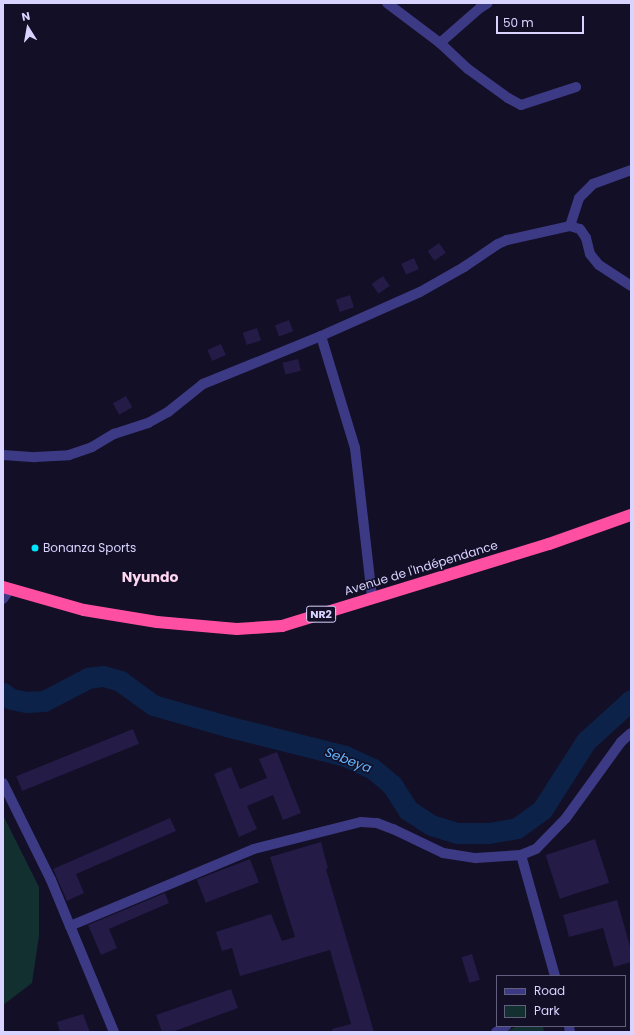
<!DOCTYPE html>
<meta charset="utf-8">
<style>
body{margin:0}
#map{position:relative;width:634px;height:1035px;overflow:hidden;background:#130f26;font-family:Poppins,sans-serif}
div>[style]{position:absolute}
.green>*{inset:0;background:#12302f}
.river>*{height:21px;margin:-10.5px;padding:0 10.5px;transform-origin:10.5px;border-radius:10.5px;background:#0c2248}
.building>*{inset:0;background:#241b47;transform-origin:0 0}
.street>*{height:10px;margin:-5px;padding:0 5px;transform-origin:5px;border-radius:5px;background:#3d3a85}
.highway>*{height:12px;margin:-6px;padding:0 6px;transform-origin:6px;border-radius:6px;background:#ff4fa3}
.dots>*{width:11px;height:11px;translate:-50% -50%;box-sizing:border-box;border:2px solid #130f26;border-radius:50%}
span{translate:-50% -50%;white-space:nowrap;text-align:center;line-height:1.15;-webkit-text-stroke:3px #130f26;paint-order:stroke}
.shield-label span{padding:1px 3px;background:#130f26;border:1px solid;border-radius:3px;-webkit-text-stroke-width:0}
.shield-label{font-size:11px;color:#d9d4ff;font-weight:700}
.poi-label{font-size:12px;color:#d9d4ff}
.left{translate:0 -50%;text-align:left}
.street-label{font-size:12px;color:#d9d4ff}
.water-label{font-size:13px;color:#62b6ff;font-style:italic}
.quarter-label{font-size:14px;color:#ffd6f0;font-weight:700}
.frame{position:absolute;inset:0;border:4px solid #d9d4ff;pointer-events:none}
.legend{position:absolute;left:496px;top:975px;width:130px;height:52px;box-sizing:border-box;background:#130f26;border:1px solid #625e7d;margin:0;padding:5px 7px;list-style:none;font-size:12px;color:#d9d4ff}
.legend li{display:flex;align-items:center;gap:8px;height:20px}
.legend b{width:20px;border:1px solid #625e7d}
.north{position:absolute;left:8px;top:8px;width:40px;height:40px;-webkit-text-stroke:3px #130f26;paint-order:stroke;rotate:349deg;font-size:11px;font-weight:700;line-height:16px;text-align:center;color:#d9d4ff}
.north::after{content:'';display:block;margin:auto;width:14px;height:18px;background:#d9d4ff;clip-path:polygon(50% 0,100% 100%,50% 72%,0 100%)}
.scale{position:absolute;left:496px;top:16px;width:88px;height:18px;box-sizing:border-box;border:2px solid #d9d4ff;border-top:0;padding-left:5px;font-size:12px;line-height:14px;white-space:nowrap;color:#d9d4ff;-webkit-text-stroke:3px #130f26;paint-order:stroke}
</style>
<div id="map">
<div class="green">
<i style="clip-path:polygon(3px 815px,39px 887px,39px 936px,32px 983px,3px 1005px)"></i>
<i style="clip-path:polygon(517px 1026px,543px 1026px,544px 1032px,506px 1032px)"></i>
</div>
<div class="river">
<i style="left:3px;top:693px;width:10px;rotate:37deg"></i>
<i style="left:11px;top:699px;width:15px;rotate:11deg"></i>
<i style="left:26px;top:702px;width:18px;rotate:-3deg"></i>
<i style="left:44px;top:701px;width:50px;rotate:-27.6deg"></i>
<i style="left:88px;top:678px;width:15px;rotate:-8deg"></i>
<i style="left:103px;top:676px;width:18px;rotate:16deg"></i>
<i style="left:120px;top:681px;width:41px;rotate:36deg"></i>
<i style="left:153px;top:705px;width:76px;rotate:16deg"></i>
<i style="left:226px;top:726px;width:123px;rotate:14.1deg"></i>
<i style="left:345px;top:756px;width:31px;rotate:25deg"></i>
<i style="left:373px;top:769px;width:25px;rotate:40deg"></i>
<i style="left:392px;top:785px;width:30px;rotate:57deg"></i>
<i style="left:408px;top:810px;width:27px;rotate:33deg"></i>
<i style="left:431px;top:825px;width:28px;rotate:17deg"></i>
<i style="left:458px;top:833px;width:31px"></i>
<i style="left:489px;top:833px;width:28px;rotate:-10deg"></i>
<i style="left:517px;top:828px;width:31px;rotate:-36deg"></i>
<i style="left:542px;top:810px;width:82px;rotate:-57.5deg"></i>
<i style="left:586px;top:741px;width:61px;rotate:-42.3deg"></i>
</div>
<div class="building">
<i style="left:439px;top:243px;width:12px;height:14px;rotate:55deg"></i>
<i style="left:414px;top:258px;width:12px;height:14px;rotate:66deg"></i>
<i style="left:383px;top:276px;width:12px;height:14px;rotate:55deg"></i>
<i style="left:350px;top:295px;width:13px;height:15px;rotate:72deg"></i>
<i style="left:289px;top:320px;width:12px;height:15px;rotate:70deg"></i>
<i style="left:257px;top:328px;width:13px;height:15px;rotate:72deg"></i>
<i style="left:221px;top:344px;width:12px;height:15px;rotate:66deg"></i>
<i style="left:298px;top:359px;width:12px;height:16px;rotate:76deg"></i>
<i style="left:126px;top:396px;width:13px;height:15px;rotate:61deg"></i>
<i style="left:133px;top:729px;width:16px;height:126px;rotate:68deg"></i>
<i style="clip-path:polygon(277px 752px,301px 813px,283px 820px,273px 795px,247px 806px,257px 829px,239px 837px,214px 774px,231px 767px,240px 789px,267px 778px,259px 759px)"></i>
<i style="clip-path:polygon(170px 818px,176px 831px,76px 874px,84px 893px,67px 901px,53px 869px)"></i>
<i style="left:595px;top:839px;width:46px;height:52px;rotate:72deg"></i>
<i style="clip-path:polygon(321px 842px,328px 868px,326px 869px,374px 1032px,333px 1032px,332px 1029px,351px 1024px,330px 950px,240px 976px,232px 948px,222px 951px,216px 932px,271px 914px,282px 941px,295px 937px,270px 857px)"></i>
<i style="left:250px;top:859px;width:25px;height:57px;rotate:69deg"></i>
<i style="clip-path:polygon(165px 893px,169px 903px,109px 929px,117px 948px,101px 955px,88px 925px)"></i>
<i style="clip-path:polygon(617px 900px,631px 950px,631px 962px,614px 967px,603px 928px,569px 937px,563px 915px)"></i>
<i style="left:472px;top:954px;width:27px;height:11px;rotate:73deg"></i>
<i style="clip-path:polygon(231px 989px,238px 1008px,172px 1032px,162px 1032px,156px 1015px)"></i>
<i style="clip-path:polygon(83px 1014px,90px 1032px,60px 1032px,57px 1022px)"></i>
</div>
<div class="street">
<i style="left:387px;top:3px;width:66px;rotate:37deg"></i>
<i style="left:440px;top:43px;width:38px;rotate:43deg"></i>
<i style="left:468px;top:69px;width:49px;rotate:35.9deg"></i>
<i style="left:508px;top:98px;width:15px;rotate:28deg"></i>
<i style="left:521px;top:105px;width:58px;rotate:-18.1deg"></i>
<i style="left:440px;top:43px;width:53px;rotate:-41.2deg"></i>
<i style="left:480px;top:8px;width:9px;rotate:-32deg"></i>
<i style="left:570px;top:226px;width:29px;rotate:-72deg"></i>
<i style="left:579px;top:198px;width:20px;rotate:-45deg"></i>
<i style="left:593px;top:184px;width:40px;rotate:-20.2deg"></i>
<i style="left:321px;top:336px;width:117px;rotate:73.1deg"></i>
<i style="left:355px;top:448px;width:150px;rotate:83.5deg"></i>
<i style="left:3px;top:455px;width:32px;rotate:4deg"></i>
<i style="left:35px;top:457px;width:34px;rotate:-3deg"></i>
<i style="left:69px;top:455px;width:24px;rotate:-19deg"></i>
<i style="left:92px;top:447px;width:26px;rotate:-31deg"></i>
<i style="left:114px;top:434px;width:36px;rotate:-18deg"></i>
<i style="left:148px;top:423px;width:23px;rotate:-29deg"></i>
<i style="left:168px;top:412px;width:45px;rotate:-38.7deg"></i>
<i style="left:203px;top:384px;width:127px;rotate:-22.1deg"></i>
<i style="left:321px;top:336px;width:108px;rotate:-24deg"></i>
<i style="left:420px;top:292px;width:51px;rotate:-29.6deg"></i>
<i style="left:464px;top:267px;width:41px;rotate:-34.1deg"></i>
<i style="left:498px;top:244px;width:10px;rotate:-24deg"></i>
<i style="left:507px;top:240px;width:65px;rotate:-12.5deg"></i>
<i style="left:570px;top:226px;width:10px;rotate:17deg"></i>
<i style="left:580px;top:229px;width:11px;rotate:56deg"></i>
<i style="left:586px;top:238px;width:16px;rotate:76deg"></i>
<i style="left:590px;top:254px;width:14px;rotate:51deg"></i>
<i style="left:599px;top:265px;width:38px;rotate:33deg"></i>
<i style="left:3px;top:599px;width:12px;rotate:-55deg"></i>
<i style="left:3px;top:783px;width:108px;rotate:63.7deg"></i>
<i style="left:51px;top:880px;width:50px;rotate:67.6deg"></i>
<i style="left:521px;top:855px;width:16px;rotate:-22deg"></i>
<i style="left:536px;top:849px;width:43px;rotate:-45.9deg"></i>
<i style="left:566px;top:818px;width:94px;rotate:-54.1deg"></i>
<i style="left:621px;top:742px;width:13px;rotate:-42deg"></i>
<i style="left:569px;top:1026px;width:6px;rotate:81deg"></i>
<i style="left:114px;top:1032px;width:115px;rotate:-112.5deg"></i>
<i style="left:70px;top:926px;width:199px;rotate:-22.7deg"></i>
<i style="left:254px;top:849px;width:110px;rotate:-14.2deg"></i>
<i style="left:361px;top:822px;width:16px;rotate:4deg"></i>
<i style="left:377px;top:823px;width:17px;rotate:21deg"></i>
<i style="left:393px;top:829px;width:55px;rotate:25.6deg"></i>
<i style="left:443px;top:853px;width:33px;rotate:9deg"></i>
<i style="left:476px;top:858px;width:45px;rotate:-3.8deg"></i>
<i style="left:521px;top:855px;width:126px;rotate:74.3deg"></i>
<i style="left:496px;top:1032px;width:12px;rotate:-31deg"></i>
</div>
<div class="highway">
<i style="left:3px;top:587px;width:84px;rotate:15.9deg"></i>
<i style="left:84px;top:610px;width:74px;rotate:9.3deg"></i>
<i style="left:157px;top:622px;width:80px;rotate:5deg"></i>
<i style="left:237px;top:629px;width:45px;rotate:-3.8deg"></i>
<i style="left:282px;top:626px;width:279px;rotate:-17.1deg"></i>
<i style="left:549px;top:544px;width:87px;rotate:-19.5deg"></i>
</div>
<div class="dots">
<i style="left:35px;top:548px;background:#00e5ff"></i>
</div>
<div class="shield-label">
<span style="left:321px;top:614px">NR2</span>
</div>
<div class="poi-label">
<span class="left" style="left:43px;top:548px">Bonanza Sports</span>
</div>
<div class="street-label">
<span style="left:421px;top:568px;rotate:-17deg">Avenue de l'Indépendance</span>
</div>
<div class="water-label">
<span style="left:348px;top:761px;rotate:21deg">Sebeya</span>
</div>
<div class="quarter-label">
<span style="left:150px;top:577px">Nyundo</span>
</div>
<div class="frame"></div>
<ul class="legend">
<li><b style="height:5px;background:#3d3a85"></b>Road</li>
<li><b style="height:11px;background:#12302f"></b>Park</li>
</ul>
<div class="north">N</div>
<div class="scale">50 m</div>
</div>
